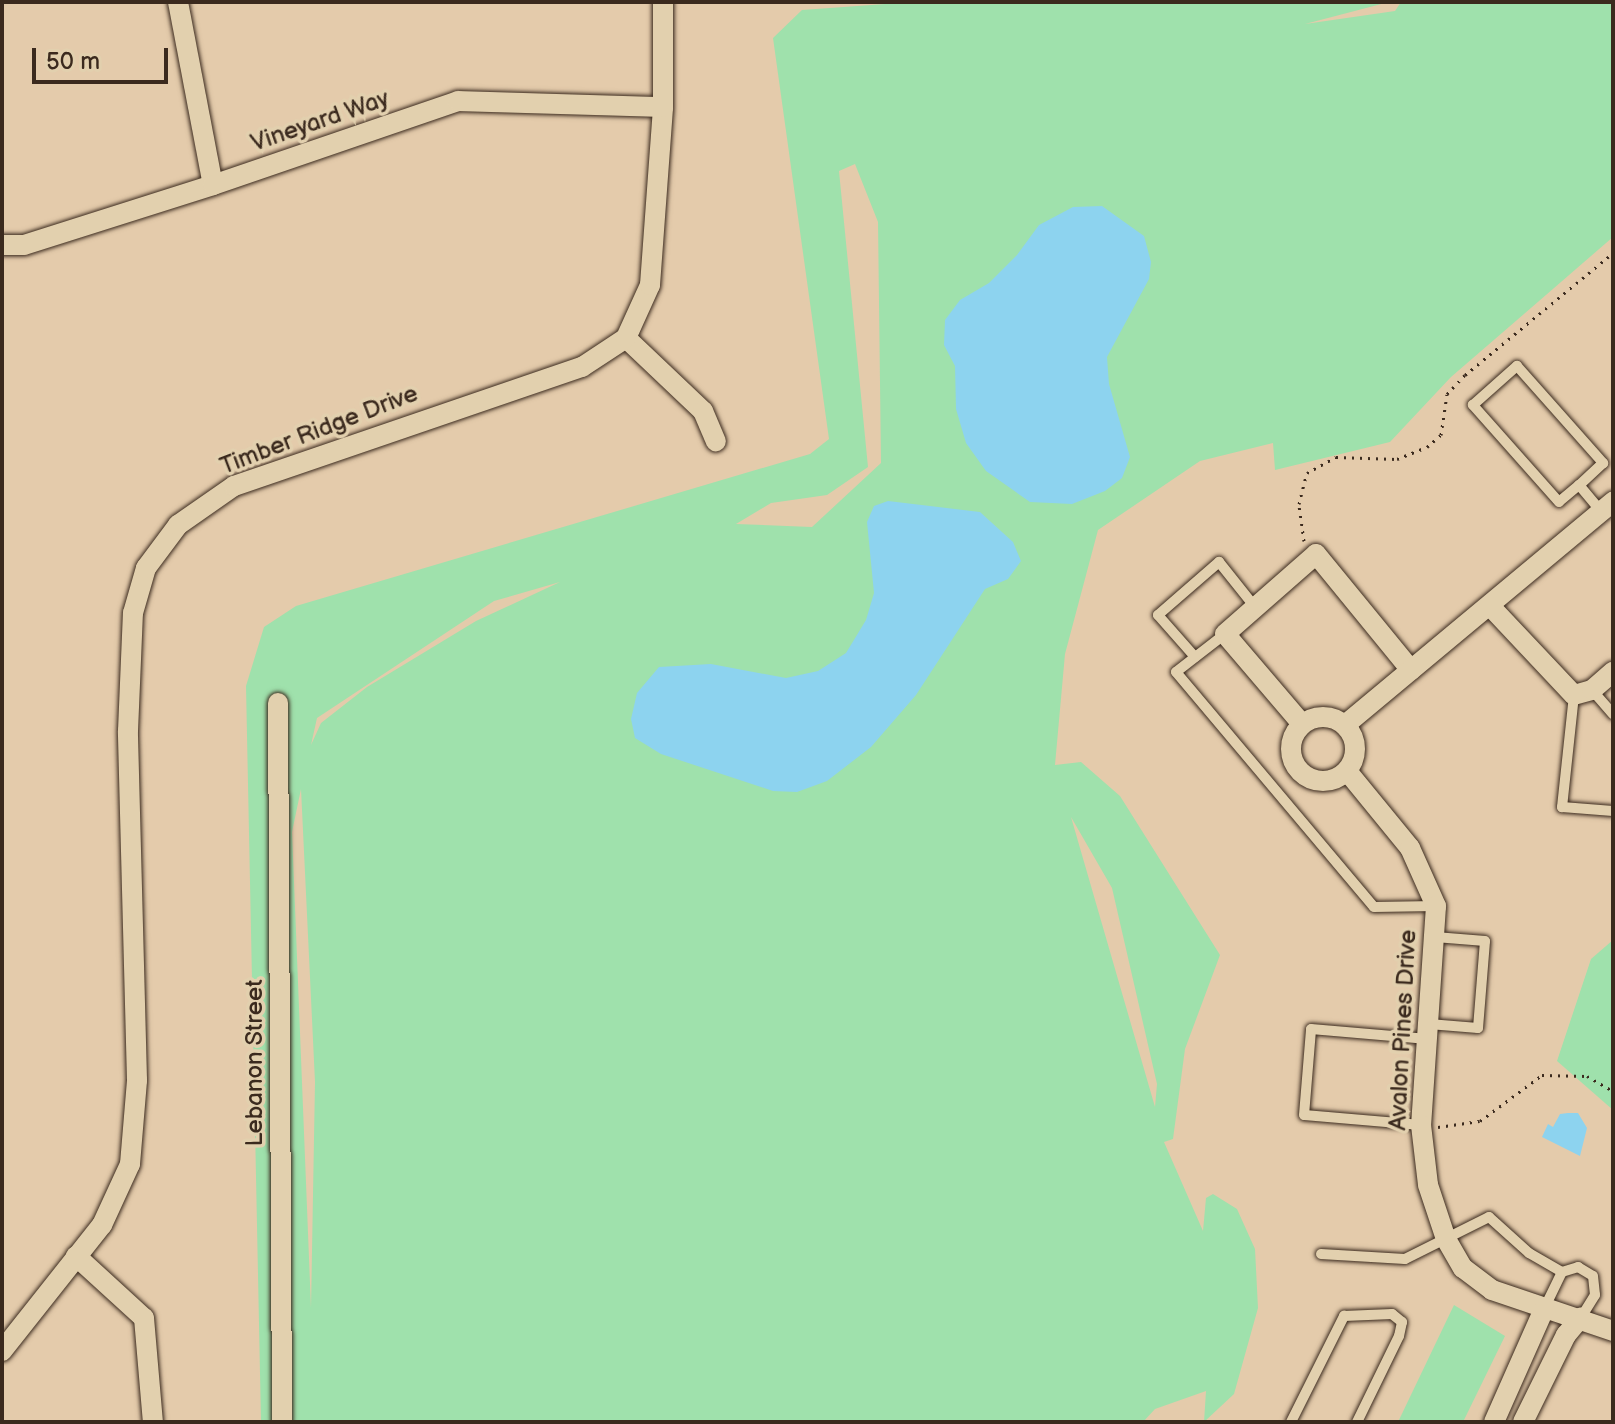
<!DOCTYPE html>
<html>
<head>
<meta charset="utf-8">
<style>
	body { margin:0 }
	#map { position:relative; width:1615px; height:1424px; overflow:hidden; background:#e4cbab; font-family:"Balsamiq Sans",sans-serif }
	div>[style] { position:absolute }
	.green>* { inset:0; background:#9fe1ac }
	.water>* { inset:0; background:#8dd3ef }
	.path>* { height:3px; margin-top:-1.5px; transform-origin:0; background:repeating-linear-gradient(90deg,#3b2a1e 0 2px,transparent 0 8px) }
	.roads { filter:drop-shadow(0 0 2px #3b2a1e) drop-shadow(0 0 2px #3b2a1e) }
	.lane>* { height:10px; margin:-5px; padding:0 5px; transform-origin:5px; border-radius:5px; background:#e2d0ae }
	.street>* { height:20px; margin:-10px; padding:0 10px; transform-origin:10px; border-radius:10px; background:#e2d0ae }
	.street>.ring { margin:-10px; padding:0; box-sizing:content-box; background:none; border:20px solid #e2d0ae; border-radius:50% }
	span { translate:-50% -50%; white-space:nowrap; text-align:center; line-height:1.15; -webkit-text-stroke:7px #e2d0ae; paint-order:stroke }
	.street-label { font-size:24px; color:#3b2a1e }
	.frame { position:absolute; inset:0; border:4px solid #3b2a1e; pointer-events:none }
	.scale { position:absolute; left:32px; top:48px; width:136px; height:36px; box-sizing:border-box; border:4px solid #3b2a1e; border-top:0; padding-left:10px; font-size:24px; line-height:28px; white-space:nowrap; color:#3b2a1e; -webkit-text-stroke:6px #e2d0ae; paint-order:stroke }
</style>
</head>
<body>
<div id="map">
	<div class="green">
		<div style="clip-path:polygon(evenodd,913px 2px,1389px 2px,1305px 24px,1395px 11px,1401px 2px,1613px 2px,1613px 237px,1451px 377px,1390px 442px,1275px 470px,1273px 443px,1200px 461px,1098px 530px,1065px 654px,1055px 765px,1081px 762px,1120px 796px,1220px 955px,1185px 1049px,1173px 1139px,1164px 1142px,1203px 1231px,1206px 1198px,1213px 1194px,1237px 1209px,1255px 1249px,1258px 1308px,1234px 1394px,1204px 1422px,1206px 1391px,1155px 1409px,1143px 1422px,261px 1422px,246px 686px,264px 627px,296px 606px,810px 454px,829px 439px,773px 38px,802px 10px,913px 2px,855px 164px,878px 222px,881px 463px,812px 527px,736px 524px,771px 503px,827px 495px,868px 467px,839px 171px,855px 164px,913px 2px,560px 582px,476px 621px,367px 687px,321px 723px,311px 745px,317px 718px,494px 601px,560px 582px,913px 2px,301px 789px,315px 1082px,311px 1308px,292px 832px,301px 789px,913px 2px,1071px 817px,1112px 888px,1157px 1084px,1155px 1107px,1071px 817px)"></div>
		<div style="clip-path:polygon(1613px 940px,1613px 1110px,1557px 1061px,1591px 959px)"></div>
		<div style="clip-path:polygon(1454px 1305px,1505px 1336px,1463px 1422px,1398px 1422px)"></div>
	</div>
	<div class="water">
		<div style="clip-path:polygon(1102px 206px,1144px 236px,1151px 262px,1149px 279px,1107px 357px,1109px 384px,1130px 457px,1122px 478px,1105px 491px,1072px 504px,1030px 502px,986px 471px,966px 443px,956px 409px,955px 366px,944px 345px,945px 320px,960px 300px,989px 283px,1017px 255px,1039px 225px,1073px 207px)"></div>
		<div style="clip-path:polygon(888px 501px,980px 512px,1013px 542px,1021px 561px,1008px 579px,985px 589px,916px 695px,871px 747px,827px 781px,797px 792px,773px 791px,661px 754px,635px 738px,631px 719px,637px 693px,659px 667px,711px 664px,786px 678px,818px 671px,846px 653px,866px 620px,874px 593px,867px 522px,874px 506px)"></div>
		<div style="clip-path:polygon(1568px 1113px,1578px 1113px,1587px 1128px,1580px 1156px,1542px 1137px,1548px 1124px,1553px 1127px,1560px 1114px)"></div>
	</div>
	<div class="path">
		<div style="left:1304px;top:541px;width:37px;rotate:-98deg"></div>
		<div style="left:1299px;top:504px;width:32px;rotate:-76deg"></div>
		<div style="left:1307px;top:473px;width:33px;rotate:-29deg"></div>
		<div style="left:1336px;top:457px;width:61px;rotate:1.9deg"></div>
		<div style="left:1397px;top:459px;width:32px;rotate:-22deg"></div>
		<div style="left:1427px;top:447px;width:18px;rotate:-41deg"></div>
		<div style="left:1441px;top:435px;width:41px;rotate:-81.7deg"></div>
		<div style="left:1447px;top:394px;width:26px;rotate:-47deg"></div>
		<div style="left:1465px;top:375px;width:192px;rotate:-39.5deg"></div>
		<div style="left:1438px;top:1127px;width:42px;rotate:-8.1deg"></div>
		<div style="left:1480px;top:1121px;width:77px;rotate:-36.6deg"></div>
		<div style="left:1542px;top:1075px;width:45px;rotate:1.3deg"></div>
		<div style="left:1587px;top:1076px;width:30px;rotate:30deg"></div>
	</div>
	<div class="roads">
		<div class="lane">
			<div style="left:1579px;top:485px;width:26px;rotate:140deg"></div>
			<div style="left:1559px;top:502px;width:130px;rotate:-131.6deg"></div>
			<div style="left:1473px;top:405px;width:59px;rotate:-41.6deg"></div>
			<div style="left:1517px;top:366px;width:130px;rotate:48.4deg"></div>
			<div style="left:1603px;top:463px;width:33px;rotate:137deg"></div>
			<div style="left:1579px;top:485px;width:35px;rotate:50deg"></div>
			<div style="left:1225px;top:634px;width:62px;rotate:142.2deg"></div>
			<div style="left:1176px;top:672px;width:307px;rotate:49.9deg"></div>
			<div style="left:1374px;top:907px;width:62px;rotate:-0.9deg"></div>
			<div style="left:1195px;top:657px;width:56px;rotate:-131.4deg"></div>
			<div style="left:1158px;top:615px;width:81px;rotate:-41deg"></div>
			<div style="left:1219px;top:562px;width:58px;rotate:51.3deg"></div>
			<div style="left:1592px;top:690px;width:32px;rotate:49deg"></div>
			<div style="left:1574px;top:695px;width:113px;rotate:96.1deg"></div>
			<div style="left:1562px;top:807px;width:51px;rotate:4.5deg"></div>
			<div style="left:1429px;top:1024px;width:49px;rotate:4.7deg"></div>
			<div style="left:1478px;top:1028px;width:87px;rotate:-85.4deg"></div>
			<div style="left:1485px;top:941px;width:50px;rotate:-175.4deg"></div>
			<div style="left:1421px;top:1125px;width:117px;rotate:-175.1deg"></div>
			<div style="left:1304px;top:1115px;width:86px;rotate:-85.3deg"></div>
			<div style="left:1311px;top:1029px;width:117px;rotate:4.9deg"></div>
			<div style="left:1321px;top:1254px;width:84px;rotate:3.4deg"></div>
			<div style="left:1405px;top:1259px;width:94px;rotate:-26.6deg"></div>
			<div style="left:1489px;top:1217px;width:54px;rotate:42deg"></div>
			<div style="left:1529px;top:1253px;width:38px;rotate:30deg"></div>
			<div style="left:1544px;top:1309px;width:41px;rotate:-64.1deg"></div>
			<div style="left:1562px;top:1272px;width:17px;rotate:-17deg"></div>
			<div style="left:1578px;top:1267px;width:17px;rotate:31deg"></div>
			<div style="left:1593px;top:1276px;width:19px;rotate:84deg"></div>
			<div style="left:1595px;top:1295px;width:26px;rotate:122deg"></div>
			<div style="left:1291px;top:1422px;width:119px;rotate:-63.4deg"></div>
			<div style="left:1344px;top:1316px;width:48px;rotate:-2.4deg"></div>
			<div style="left:1392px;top:1314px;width:13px;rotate:39deg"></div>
			<div style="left:1402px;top:1322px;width:14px;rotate:102deg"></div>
			<div style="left:1399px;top:1336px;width:96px;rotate:116deg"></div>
		</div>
		<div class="street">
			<div style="left:178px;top:2px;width:186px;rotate:79.2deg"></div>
			<div style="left:2px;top:245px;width:22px"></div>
			<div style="left:24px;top:245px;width:198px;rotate:-17.6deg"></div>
			<div style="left:213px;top:185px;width:259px;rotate:-18.9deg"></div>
			<div style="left:458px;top:101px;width:205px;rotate:1.7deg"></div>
			<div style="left:626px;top:338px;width:106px;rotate:43.5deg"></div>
			<div style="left:703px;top:411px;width:33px;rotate:67deg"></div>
			<div style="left:1490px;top:606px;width:122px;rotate:46.7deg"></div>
			<div style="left:1574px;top:695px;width:19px;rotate:-16deg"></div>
			<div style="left:1592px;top:690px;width:28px;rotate:-41deg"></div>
			<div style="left:278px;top:703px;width:719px;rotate:89.68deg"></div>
			<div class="ring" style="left:1291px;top:717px;width:44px;height:44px"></div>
			<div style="left:1302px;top:724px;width:118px;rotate:-130.5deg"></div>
			<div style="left:1225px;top:634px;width:121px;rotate:-41.3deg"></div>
			<div style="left:1316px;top:554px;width:150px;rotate:50.7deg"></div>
			<div style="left:1345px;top:725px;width:349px;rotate:-39.8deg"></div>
			<div style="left:1347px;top:771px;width:99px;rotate:50.7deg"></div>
			<div style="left:1410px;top:848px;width:64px;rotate:65.9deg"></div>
			<div style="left:1436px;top:906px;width:220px;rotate:93.9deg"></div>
			<div style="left:1421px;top:1125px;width:60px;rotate:83.3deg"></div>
			<div style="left:1428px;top:1185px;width:57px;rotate:71.6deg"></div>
			<div style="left:1446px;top:1239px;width:34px;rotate:60deg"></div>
			<div style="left:1463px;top:1268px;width:36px;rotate:37deg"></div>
			<div style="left:1492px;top:1290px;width:128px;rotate:18.7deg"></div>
			<div style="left:76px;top:1256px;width:92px;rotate:42.4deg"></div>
			<div style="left:144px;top:1318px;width:104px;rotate:85.1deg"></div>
			<div style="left:2px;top:1351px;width:161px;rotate:-51.6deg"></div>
			<div style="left:102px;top:1225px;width:67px;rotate:-65.3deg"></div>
			<div style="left:130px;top:1164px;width:84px;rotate:-85.2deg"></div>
			<div style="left:137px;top:1080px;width:349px;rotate:-91.5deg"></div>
			<div style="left:128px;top:731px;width:118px;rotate:-87.6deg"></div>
			<div style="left:133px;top:613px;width:47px;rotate:-73.9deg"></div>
			<div style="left:146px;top:568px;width:54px;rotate:-53.3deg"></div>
			<div style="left:178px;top:525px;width:68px;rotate:-34.9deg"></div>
			<div style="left:234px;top:486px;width:368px;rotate:-18.9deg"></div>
			<div style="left:582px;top:367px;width:53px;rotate:-33.4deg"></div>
			<div style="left:626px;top:338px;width:58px;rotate:-65.6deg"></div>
			<div style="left:650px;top:285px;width:178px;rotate:-85.8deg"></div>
			<div style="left:663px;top:107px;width:105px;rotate:-90deg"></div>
			<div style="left:1494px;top:1422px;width:124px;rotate:-66.1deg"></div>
			<div style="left:1523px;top:1422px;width:97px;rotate:-63.7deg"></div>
			<div style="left:1566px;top:1335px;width:23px;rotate:-50deg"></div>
		</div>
	</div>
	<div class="street-label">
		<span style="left:320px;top:121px;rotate:-19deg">Vineyard Way</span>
		<span style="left:319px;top:430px;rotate:-21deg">Timber Ridge Drive</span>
		<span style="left:1403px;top:1030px;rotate:-87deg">Avalon Pines Drive</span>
		<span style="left:255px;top:1063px;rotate:-90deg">Lebanon Street</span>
	</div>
	<div class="frame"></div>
	<div class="scale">50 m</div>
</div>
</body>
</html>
